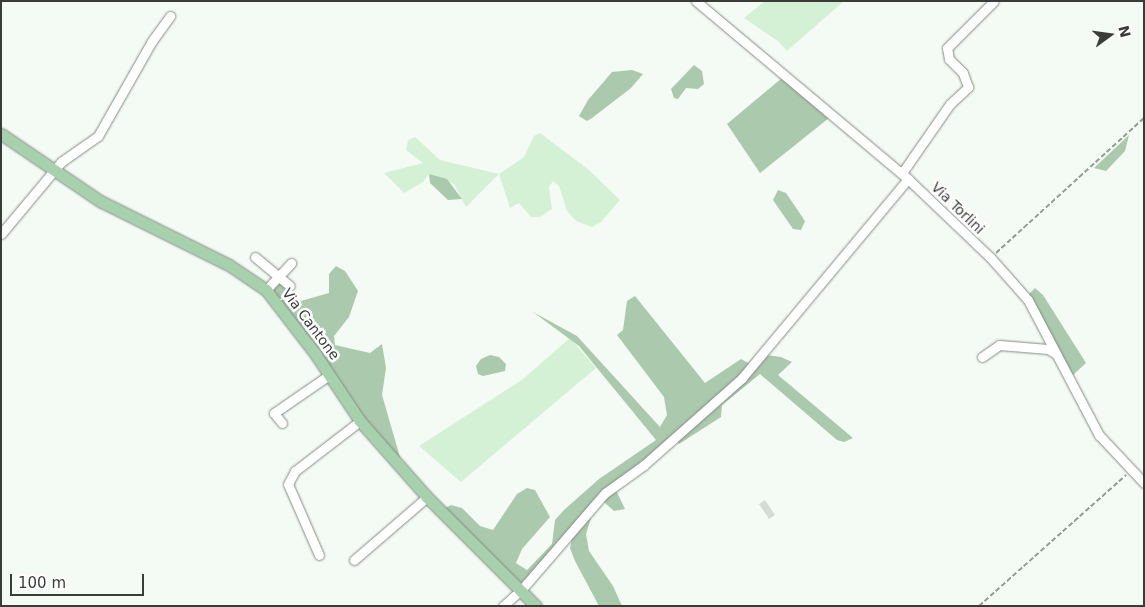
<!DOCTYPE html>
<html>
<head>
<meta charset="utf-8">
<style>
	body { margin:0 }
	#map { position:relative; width:1145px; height:607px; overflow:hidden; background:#f4faf4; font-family:"DejaVu Sans",sans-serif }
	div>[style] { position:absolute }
	.green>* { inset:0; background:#d4f1d5 }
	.forest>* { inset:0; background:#abc9ac }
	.building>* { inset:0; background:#d5dbd6 }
	.path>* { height:2px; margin-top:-1px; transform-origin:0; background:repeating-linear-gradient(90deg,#959995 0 5px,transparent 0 7.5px) }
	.roads { filter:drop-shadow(0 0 1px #858b85) drop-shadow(0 0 1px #858b85) }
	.minor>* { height:9px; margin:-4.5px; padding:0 4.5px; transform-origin:4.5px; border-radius:4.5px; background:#fff }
	.major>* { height:11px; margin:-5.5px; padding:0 5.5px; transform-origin:5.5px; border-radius:5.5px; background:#a7d1ac }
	span { translate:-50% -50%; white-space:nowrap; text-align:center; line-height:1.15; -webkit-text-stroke:5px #fff; paint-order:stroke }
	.street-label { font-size:14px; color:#3a3c3a }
	.frame { position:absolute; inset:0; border:2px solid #3a3c3a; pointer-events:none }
	.north { position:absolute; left:1085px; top:10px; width:50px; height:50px; -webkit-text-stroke:4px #fff; paint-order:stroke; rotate:76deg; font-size:14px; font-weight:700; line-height:20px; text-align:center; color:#3a3c3a }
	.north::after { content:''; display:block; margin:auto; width:18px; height:22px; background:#3a3c3a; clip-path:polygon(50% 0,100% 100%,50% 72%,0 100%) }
	.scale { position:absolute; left:10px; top:574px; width:134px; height:22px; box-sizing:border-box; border:2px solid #3a3c3a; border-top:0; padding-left:6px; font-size:15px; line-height:18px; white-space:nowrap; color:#3a3c3a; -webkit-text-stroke:4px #fff; paint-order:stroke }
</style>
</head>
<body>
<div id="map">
	<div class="green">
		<div style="clip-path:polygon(765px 1px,844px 1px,787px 51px,778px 41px,744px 18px)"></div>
		<div style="clip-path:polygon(540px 133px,589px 170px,620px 200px,601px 222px,592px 227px,576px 221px,567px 211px,559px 186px,553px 181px,549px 187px,552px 209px,540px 217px,531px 217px,519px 203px,510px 208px,499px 174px,466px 207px,454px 184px,429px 174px,423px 182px,404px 193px,384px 173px,423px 163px,406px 150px,408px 140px,415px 137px,440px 160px,499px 174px,524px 157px,534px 136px)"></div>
		<div style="clip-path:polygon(570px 338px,596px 368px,461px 482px,419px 446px,523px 379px)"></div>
	</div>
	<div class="forest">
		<div style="clip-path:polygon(694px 65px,702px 71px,704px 84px,698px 89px,686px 88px,678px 99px,674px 98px,671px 89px)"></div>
		<div style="clip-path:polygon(632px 70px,643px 74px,631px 88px,592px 118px,587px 121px,579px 116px,588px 100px,612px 72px)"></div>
		<div style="clip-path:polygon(782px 78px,829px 118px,760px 173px,727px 124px)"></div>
		<div style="clip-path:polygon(1129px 135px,1125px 151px,1106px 171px,1094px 168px)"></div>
		<div style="clip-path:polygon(429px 174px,447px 179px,462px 199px,448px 200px,430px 183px)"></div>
		<div style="clip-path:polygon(778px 190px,786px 193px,805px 221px,801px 230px,793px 229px,773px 200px)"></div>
		<div style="clip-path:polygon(336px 266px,345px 271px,358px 291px,349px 317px,334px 336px,335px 345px,370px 353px,382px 344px,386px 368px,382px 395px,402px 464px,362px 417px,270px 293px,280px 282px,301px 301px,329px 293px,329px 274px)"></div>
		<div style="clip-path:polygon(1035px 288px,1043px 295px,1086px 363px,1073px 375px,1028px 295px)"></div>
		<div style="clip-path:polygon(635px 296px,705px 383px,741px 359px,750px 364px,759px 354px,781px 357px,792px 362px,778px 375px,853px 438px,844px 442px,837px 440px,760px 374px,722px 405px,721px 417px,679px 444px,672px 436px,644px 463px,613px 484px,625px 509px,614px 511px,604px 502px,593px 512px,586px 534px,589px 551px,613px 586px,622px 606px,599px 606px,575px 561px,570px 548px,572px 538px,567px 533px,522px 584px,442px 510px,451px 505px,462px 508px,480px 526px,493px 530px,517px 494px,527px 488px,535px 490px,550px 517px,522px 549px,516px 563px,527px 570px,552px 544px,555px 520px,564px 510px,599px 479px,656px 440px,579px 346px,533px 312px,577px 336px,660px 427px,667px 415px,664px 397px,617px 335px,623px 330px,627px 301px)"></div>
		<div style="clip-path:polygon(490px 355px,499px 357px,506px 364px,505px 371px,483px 376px,478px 374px,476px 366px,481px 359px)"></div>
	</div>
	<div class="building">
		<div style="clip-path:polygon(765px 500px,775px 515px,769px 519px,759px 504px)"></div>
	</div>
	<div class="path">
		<div style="left:996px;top:253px;width:200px;rotate:-42.4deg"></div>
		<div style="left:979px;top:606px;width:197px;rotate:-41.7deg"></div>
	</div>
	<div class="roads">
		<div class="minor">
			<div style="left:696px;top:1px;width:277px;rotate:40deg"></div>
			<div style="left:908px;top:179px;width:113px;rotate:43.6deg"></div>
			<div style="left:990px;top:257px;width:57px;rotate:48.5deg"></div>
			<div style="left:1028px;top:300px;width:153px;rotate:62.3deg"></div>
			<div style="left:1099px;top:435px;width:66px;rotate:46.8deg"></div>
			<div style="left:902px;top:173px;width:84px;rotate:-55.2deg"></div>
			<div style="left:950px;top:104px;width:25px;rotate:-43deg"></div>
			<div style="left:968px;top:87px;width:15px;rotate:-110deg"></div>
			<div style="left:963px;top:73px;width:20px;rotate:-135deg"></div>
			<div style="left:949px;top:59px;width:11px;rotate:-100deg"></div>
			<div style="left:947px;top:48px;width:66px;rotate:-45deg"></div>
			<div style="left:1px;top:234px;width:94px;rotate:-50.2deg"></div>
			<div style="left:61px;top:162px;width:45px;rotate:-35.1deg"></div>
			<div style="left:98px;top:136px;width:109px;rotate:-60.4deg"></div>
			<div style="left:152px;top:41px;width:31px;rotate:-54deg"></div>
			<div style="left:255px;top:257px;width:45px;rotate:39.6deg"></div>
			<div style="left:266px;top:290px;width:37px;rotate:-47deg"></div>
			<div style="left:982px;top:357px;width:21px;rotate:-35deg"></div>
			<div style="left:999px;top:345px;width:49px;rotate:4.7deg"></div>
			<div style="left:1048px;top:349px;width:9px;rotate:32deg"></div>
			<div style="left:282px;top:423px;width:13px;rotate:-129deg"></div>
			<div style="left:274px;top:413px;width:67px;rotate:-34.6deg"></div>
			<div style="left:319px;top:555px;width:77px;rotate:-113.6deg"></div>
			<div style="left:288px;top:484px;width:15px;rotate:-62deg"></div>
			<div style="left:295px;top:471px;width:82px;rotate:-37.6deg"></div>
			<div style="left:354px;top:560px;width:96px;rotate:-40.8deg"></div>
			<div style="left:503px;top:606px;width:25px;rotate:-42deg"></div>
			<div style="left:522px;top:589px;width:127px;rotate:-49.2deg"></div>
			<div style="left:605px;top:493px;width:48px;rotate:-35.7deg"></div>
			<div style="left:644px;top:465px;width:131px;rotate:-41.6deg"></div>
			<div style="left:742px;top:378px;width:259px;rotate:-50.2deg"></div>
		</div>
		<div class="major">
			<div style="left:1px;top:134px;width:120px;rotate:34.1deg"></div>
			<div style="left:100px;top:201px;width:144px;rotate:26.4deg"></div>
			<div style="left:229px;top:265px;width:45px;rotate:34deg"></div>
			<div style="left:266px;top:290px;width:82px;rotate:52.4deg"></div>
			<div style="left:316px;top:355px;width:79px;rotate:56.3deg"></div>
			<div style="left:360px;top:421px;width:101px;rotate:48.6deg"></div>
			<div style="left:427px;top:497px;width:154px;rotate:45deg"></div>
		</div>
	</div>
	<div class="street-label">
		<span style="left:958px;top:208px;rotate:44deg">Via Torlini</span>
		<span style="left:311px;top:324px;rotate:53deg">Via Cantone</span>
	</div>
	<div class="frame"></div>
	<div class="north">N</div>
	<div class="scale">100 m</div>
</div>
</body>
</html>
